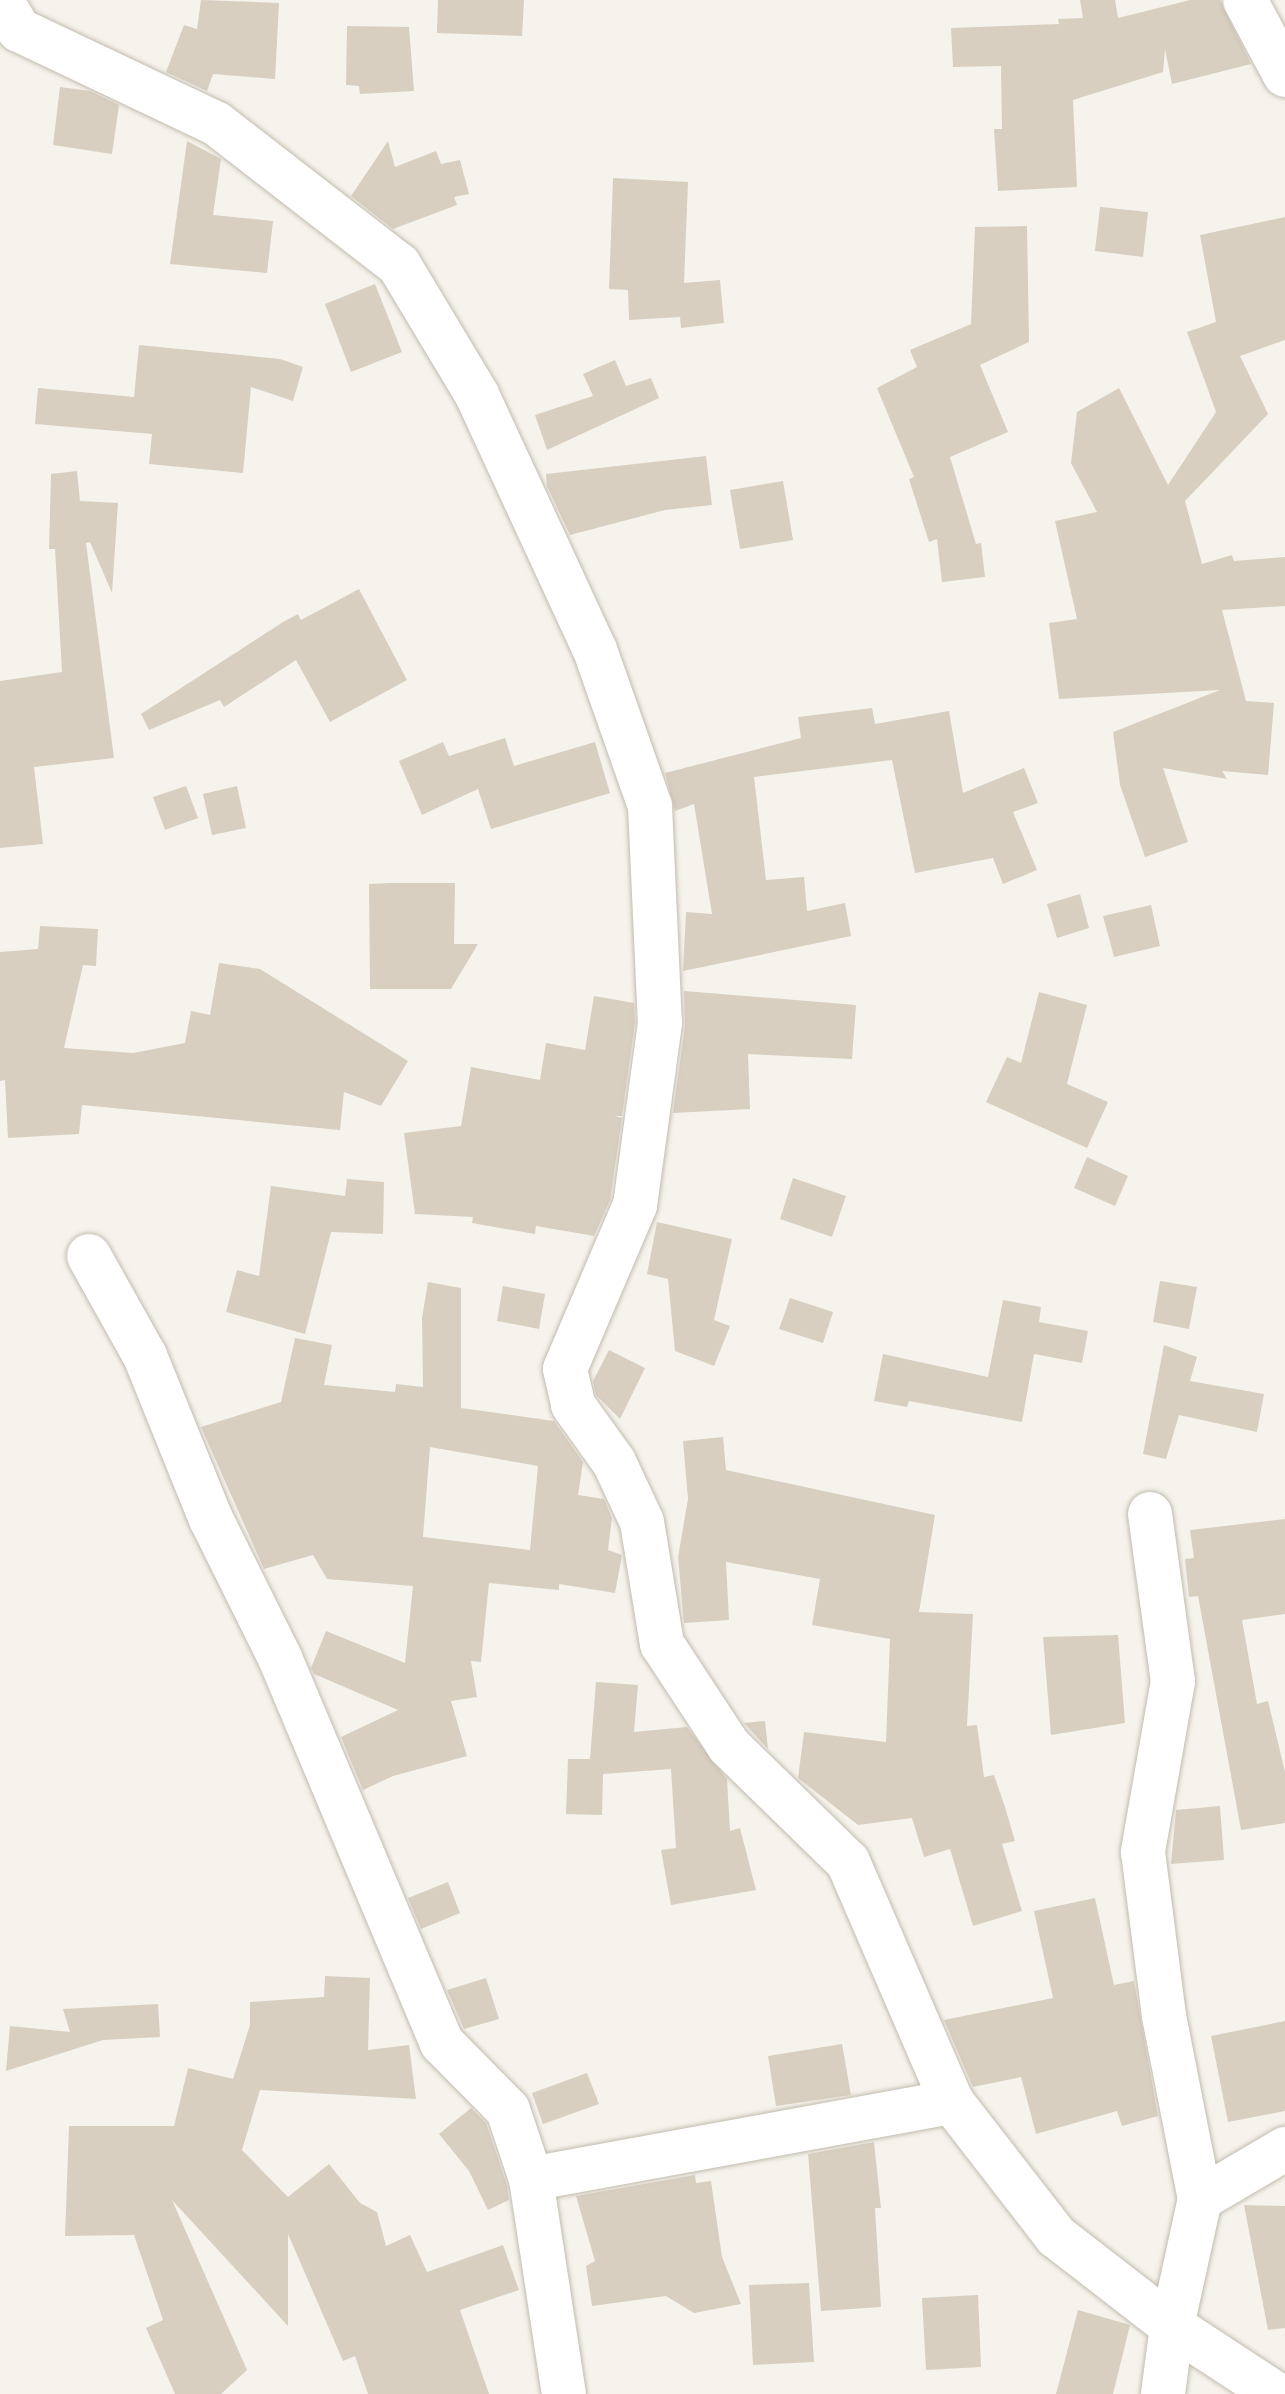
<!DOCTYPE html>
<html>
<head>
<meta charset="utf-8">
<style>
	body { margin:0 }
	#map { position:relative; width:1285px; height:2394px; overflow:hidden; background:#f6f3ec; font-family:"PT Sans",sans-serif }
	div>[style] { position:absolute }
	.building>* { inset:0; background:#d8cfc1 }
	.roads { filter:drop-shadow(0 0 2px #c2bbae) drop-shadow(0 0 2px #c2bbae) }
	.street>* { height:44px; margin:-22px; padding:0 22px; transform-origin:22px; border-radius:22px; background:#fff }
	span { translate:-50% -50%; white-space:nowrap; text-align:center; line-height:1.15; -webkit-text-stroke:7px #fff; paint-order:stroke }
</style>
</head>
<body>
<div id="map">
	<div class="building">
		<div style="clip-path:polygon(201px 0,279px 3px,275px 79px,213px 74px,207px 91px,166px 72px,184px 25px,197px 29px)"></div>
		<div style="clip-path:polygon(438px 0,524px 0,522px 36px,437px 33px)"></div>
		<div style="clip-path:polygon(1080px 0,1115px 0,1118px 18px,1190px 0,1220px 0,1251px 64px,1172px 84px,1165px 49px,1163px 72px,1073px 100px,1077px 187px,998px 191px,994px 129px,1002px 129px,1001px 66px,953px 67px,951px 28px,1059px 24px,1058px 19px,1083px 18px)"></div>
		<div style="clip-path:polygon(347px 26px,409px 27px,414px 91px,360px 94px,359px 86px,346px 85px)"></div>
		<div style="clip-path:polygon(60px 87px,90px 91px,119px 105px,112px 154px,53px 145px)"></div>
		<div style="clip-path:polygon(187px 141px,221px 159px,213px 215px,273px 221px,267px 273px,170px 264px)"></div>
		<div style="clip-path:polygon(388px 141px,395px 167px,436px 151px,441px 164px,460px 160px,469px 194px,454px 197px,457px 205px,393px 229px,351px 196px)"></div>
		<div style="clip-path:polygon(613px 178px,688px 182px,684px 283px,720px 280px,724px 323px,681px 328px,680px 317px,629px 320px,628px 290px,609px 289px)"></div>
		<div style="clip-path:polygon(1100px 207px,1148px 212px,1143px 257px,1095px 251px)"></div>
		<div style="clip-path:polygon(1285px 217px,1285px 340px,1240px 356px,1268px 414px,1185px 501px,1202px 564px,1232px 555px,1234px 561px,1285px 557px,1285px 606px,1222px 610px,1246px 701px,1274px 703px,1268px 775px,1222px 771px,1227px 779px,1163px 768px,1188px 842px,1145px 857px,1120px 785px,1113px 732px,1220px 690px,1059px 699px,1049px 623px,1077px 619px,1055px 521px,1097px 512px,1071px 463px,1077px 412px,1119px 388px,1168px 485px,1216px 412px,1187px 332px,1216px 322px,1200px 235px)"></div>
		<div style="clip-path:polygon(1027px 226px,1029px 342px,980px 365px,1008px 432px,950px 457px,976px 544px,981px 543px,985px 577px,942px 582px,937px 539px,929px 542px,909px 479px,914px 477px,877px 388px,917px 367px,910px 350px,971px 324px,975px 227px)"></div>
		<div style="clip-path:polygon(375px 284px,402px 352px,351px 372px,325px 304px)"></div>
		<div style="clip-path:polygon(139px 345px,280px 359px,303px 367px,293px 401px,251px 387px,243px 473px,149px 464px,152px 434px,35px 424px,38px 388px,134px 397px)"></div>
		<div style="clip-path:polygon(615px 360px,626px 386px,651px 378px,659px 398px,547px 450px,535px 415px,593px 396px,583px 374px)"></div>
		<div style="clip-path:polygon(706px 456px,712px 505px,665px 510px,570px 535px,547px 486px,546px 474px)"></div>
		<div style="clip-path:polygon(77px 471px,80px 501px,118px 503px,112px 593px,90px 542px,86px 543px,114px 758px,34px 767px,43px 844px,0 848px,0 681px,62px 672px,55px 549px,49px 549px,51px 474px)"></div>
		<div style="clip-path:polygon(783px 481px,793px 540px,740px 549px,730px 490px)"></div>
		<div style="clip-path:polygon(359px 589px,407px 680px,330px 722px,296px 660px,224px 707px,220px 700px,149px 730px,141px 714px,283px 622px,298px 614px,301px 620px)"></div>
		<div style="clip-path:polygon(872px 708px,875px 724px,949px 711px,963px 793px,1024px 768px,1038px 803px,1013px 812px,1037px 870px,1003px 884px,993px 858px,915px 873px,892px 760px,754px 777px,766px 880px,804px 877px,807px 911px,845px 903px,851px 936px,683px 971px,686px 912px,712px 914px,694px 804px,675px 811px,665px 773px,801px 738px,798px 717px)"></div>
		<div style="clip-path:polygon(505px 738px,514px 766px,595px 742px,610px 793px,491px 829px,478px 789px,422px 815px,399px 761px,443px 742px,449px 756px)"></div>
		<div style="clip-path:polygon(186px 786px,198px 818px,165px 830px,153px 797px)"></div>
		<div style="clip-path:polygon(237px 786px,246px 828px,212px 835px,203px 794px)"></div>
		<div style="clip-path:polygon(390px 883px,455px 883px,454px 944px,478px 944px,451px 989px,370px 989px,369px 884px)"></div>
		<div style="clip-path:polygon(1080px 894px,1089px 928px,1057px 938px,1047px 904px)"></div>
		<div style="clip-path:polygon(1151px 905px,1160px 946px,1114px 957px,1103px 916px)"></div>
		<div style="clip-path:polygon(40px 926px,98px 929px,96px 966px,83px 965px,64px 1048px,133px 1053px,185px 1043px,191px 1011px,210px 1015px,219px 963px,260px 969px,408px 1061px,381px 1106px,344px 1092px,340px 1130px,82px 1105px,79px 1134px,8px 1138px,5px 1080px,0 1081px,0 952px,38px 949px)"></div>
		<div style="clip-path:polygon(684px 991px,856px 1005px,852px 1059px,748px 1054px,750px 1109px,673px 1113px,685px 1026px)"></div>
		<div style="clip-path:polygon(1039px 992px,1087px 1005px,1067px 1084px,1108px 1102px,1087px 1148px,986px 1102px,1007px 1057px,1021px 1063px)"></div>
		<div style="clip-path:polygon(594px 996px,634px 1003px,635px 1022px,622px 1116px,615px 1116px,622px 1118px,610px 1200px,594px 1236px,536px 1226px,535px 1234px,472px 1223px,473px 1217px,415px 1214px,404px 1133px,461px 1126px,471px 1067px,540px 1080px,546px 1043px,585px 1050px)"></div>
		<div style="clip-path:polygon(1087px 1157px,1128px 1176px,1115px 1206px,1074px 1188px)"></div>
		<div style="clip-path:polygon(793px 1178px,846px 1196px,832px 1237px,780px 1219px)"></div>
		<div style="clip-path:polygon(347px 1179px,384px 1182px,383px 1234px,331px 1232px,305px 1334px,226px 1312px,237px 1270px,259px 1276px,271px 1186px,345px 1196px)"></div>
		<div style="clip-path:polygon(657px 1222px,732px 1239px,714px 1320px,730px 1326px,714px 1366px,675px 1351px,668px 1279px,647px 1274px)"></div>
		<div style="clip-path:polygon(1160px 1281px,1197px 1287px,1189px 1329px,1153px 1322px)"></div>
		<div style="clip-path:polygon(evenodd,428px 1282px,461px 1288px,461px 1408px,554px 1421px,583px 1462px,578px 1495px,604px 1499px,612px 1518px,608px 1550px,622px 1555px,615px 1593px,559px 1584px,559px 1590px,489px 1583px,481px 1662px,471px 1661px,477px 1697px,451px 1701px,467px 1756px,393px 1776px,363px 1790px,341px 1737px,398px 1710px,314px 1674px,311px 1668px,326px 1631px,405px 1663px,413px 1586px,327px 1579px,313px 1555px,264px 1569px,201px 1427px,281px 1402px,295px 1338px,332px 1345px,324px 1385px,395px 1392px,396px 1384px,423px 1387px,422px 1318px,428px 1282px,430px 1447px,538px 1466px,530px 1550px,423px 1537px,430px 1447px)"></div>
		<div style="clip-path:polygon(503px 1286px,545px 1294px,539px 1329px,497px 1321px)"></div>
		<div style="clip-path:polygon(790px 1298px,833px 1312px,823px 1343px,779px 1329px)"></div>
		<div style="clip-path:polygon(1003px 1300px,1041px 1307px,1039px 1322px,1088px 1331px,1082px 1363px,1034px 1354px,1022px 1422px,909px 1401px,907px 1407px,874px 1401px,883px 1354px,988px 1377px)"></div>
		<div style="clip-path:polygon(1164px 1345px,1197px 1357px,1190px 1381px,1264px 1394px,1257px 1432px,1179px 1415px,1166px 1459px,1143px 1454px)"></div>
		<div style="clip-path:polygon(609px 1350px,645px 1368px,620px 1419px,596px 1395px,593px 1381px)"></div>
		<div style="clip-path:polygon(723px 1437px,726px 1470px,935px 1515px,919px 1612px,973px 1614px,967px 1726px,977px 1725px,984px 1777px,994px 1775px,1005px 1807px,1015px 1841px,1002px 1844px,1022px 1911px,973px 1926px,950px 1849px,924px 1857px,912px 1818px,858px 1825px,798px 1778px,804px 1732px,886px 1742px,890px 1639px,812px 1625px,820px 1579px,726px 1562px,729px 1620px,684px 1623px,678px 1557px,688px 1499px,683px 1441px)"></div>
		<div style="clip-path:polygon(1285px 1519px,1285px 1614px,1242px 1620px,1257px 1704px,1268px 1701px,1285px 1772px,1285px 1823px,1241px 1830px,1198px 1596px,1189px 1597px,1185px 1559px,1194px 1558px,1190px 1530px)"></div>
		<div style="clip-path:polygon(1118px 1635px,1125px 1723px,1051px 1735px,1043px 1637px)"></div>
		<div style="clip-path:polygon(596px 1682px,638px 1685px,634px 1732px,687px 1727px,727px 1779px,730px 1831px,740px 1828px,756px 1890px,671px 1905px,661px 1850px,676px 1848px,671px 1769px,603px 1774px,602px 1815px,566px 1814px,568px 1759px,590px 1759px)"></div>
		<div style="clip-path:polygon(765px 1721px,768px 1749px,744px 1723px)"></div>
		<div style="clip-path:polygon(1220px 1806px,1224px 1860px,1171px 1864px,1176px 1810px)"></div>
		<div style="clip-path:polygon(448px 1882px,460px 1913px,421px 1929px,408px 1898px)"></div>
		<div style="clip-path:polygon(1095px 1898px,1114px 1985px,1134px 1981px,1158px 2116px,1122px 2126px,1117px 2111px,1036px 2134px,1021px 2077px,973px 2087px,944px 2020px,1053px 1998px,1034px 1911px)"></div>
		<div style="clip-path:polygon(325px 1976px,370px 1978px,368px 2050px,409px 2045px,416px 2099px,260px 2090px,242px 2150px,288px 2197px,329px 2164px,360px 2203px,377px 2212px,386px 2246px,410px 2235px,427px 2272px,503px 2245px,519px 2290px,460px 2310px,489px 2394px,368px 2394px,355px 2356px,343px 2361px,288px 2234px,288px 2326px,172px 2200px,247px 2370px,221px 2394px,175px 2394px,146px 2328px,163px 2320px,134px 2235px,65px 2236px,69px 2126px,174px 2126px,188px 2068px,233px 2079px,250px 2025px,250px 2002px,324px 1997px)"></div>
		<div style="clip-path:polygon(486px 1978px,499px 2019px,464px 2029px,447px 1990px)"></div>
		<div style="clip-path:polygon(158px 2004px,160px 2037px,103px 2040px,6px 2071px,10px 2026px,70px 2032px,63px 2009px)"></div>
		<div style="clip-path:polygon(1285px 2021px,1285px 2111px,1228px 2122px,1211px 2036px)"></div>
		<div style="clip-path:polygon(842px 2044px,851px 2095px,776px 2106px,768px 2056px)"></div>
		<div style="clip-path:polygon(587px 2073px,599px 2104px,543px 2124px,532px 2093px)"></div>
		<div style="clip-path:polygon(471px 2108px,486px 2123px,507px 2185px,509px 2200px,488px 2210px,469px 2171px,439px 2134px)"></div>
		<div style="clip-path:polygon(874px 2142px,881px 2208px,875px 2208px,881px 2307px,821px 2311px,808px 2154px)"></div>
		<div style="clip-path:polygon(695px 2175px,696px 2183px,711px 2181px,722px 2257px,741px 2304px,694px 2313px,666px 2296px,592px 2306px,586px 2266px,595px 2261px,576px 2196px)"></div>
		<div style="clip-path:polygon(1244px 2205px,1285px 2206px,1285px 2328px,1268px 2330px)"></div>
		<div style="clip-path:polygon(809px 2283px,814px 2362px,753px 2365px,749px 2285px)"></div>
		<div style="clip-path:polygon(978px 2295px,981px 2367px,926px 2370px,922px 2298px)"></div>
		<div style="clip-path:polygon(1078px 2310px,1130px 2325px,1113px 2394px,1056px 2394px)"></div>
	</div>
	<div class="roads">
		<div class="street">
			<div style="left:1px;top:0;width:35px;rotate:59deg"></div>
			<div style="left:19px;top:30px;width:219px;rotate:25.4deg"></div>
			<div style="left:217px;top:124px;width:230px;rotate:37.8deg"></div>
			<div style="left:399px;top:265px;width:152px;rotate:59deg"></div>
			<div style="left:477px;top:395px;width:281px;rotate:65.2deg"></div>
			<div style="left:595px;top:650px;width:165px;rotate:70.6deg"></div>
			<div style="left:650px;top:806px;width:217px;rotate:87.4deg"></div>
			<div style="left:660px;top:1023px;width:184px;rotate:97.8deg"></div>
			<div style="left:635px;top:1205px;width:178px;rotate:113.1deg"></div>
			<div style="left:565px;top:1369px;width:37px;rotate:77deg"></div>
			<div style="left:573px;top:1405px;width:70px;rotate:54.3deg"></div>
			<div style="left:614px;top:1462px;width:66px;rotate:65deg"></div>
			<div style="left:642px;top:1522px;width:124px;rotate:80.7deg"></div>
			<div style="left:662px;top:1644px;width:122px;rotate:56.7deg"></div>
			<div style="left:729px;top:1746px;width:166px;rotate:44.3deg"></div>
			<div style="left:848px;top:1862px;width:262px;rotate:66.6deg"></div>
			<div style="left:952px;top:2102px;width:170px;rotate:52.2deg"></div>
			<div style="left:1056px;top:2236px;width:147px;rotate:37.8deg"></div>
			<div style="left:1172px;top:2326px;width:124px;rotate:33.2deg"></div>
			<div style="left:1245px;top:0;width:85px;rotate:61.9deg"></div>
			<div style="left:89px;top:1256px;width:115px;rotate:60.8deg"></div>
			<div style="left:145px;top:1356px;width:176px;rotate:68deg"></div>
			<div style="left:211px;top:1519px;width:155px;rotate:63.6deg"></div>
			<div style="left:280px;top:1658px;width:418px;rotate:67.2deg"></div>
			<div style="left:442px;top:2043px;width:94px;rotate:45.4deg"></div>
			<div style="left:508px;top:2110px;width:73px;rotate:71.6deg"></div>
			<div style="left:531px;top:2179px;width:218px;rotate:81.3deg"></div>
			<div style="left:1150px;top:1514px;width:169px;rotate:82.2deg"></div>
			<div style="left:1173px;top:1681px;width:174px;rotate:100deg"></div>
			<div style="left:1143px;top:1852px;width:165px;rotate:82.7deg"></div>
			<div style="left:1164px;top:2016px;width:187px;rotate:78.9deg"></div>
			<div style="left:531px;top:2179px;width:428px;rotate:-10.4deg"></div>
			<div style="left:1163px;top:2394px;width:69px;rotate:-82.5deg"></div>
			<div style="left:1172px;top:2326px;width:130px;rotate:-77.6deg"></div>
			<div style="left:1200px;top:2199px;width:99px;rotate:-30.5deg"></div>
		</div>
	</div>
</div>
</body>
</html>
